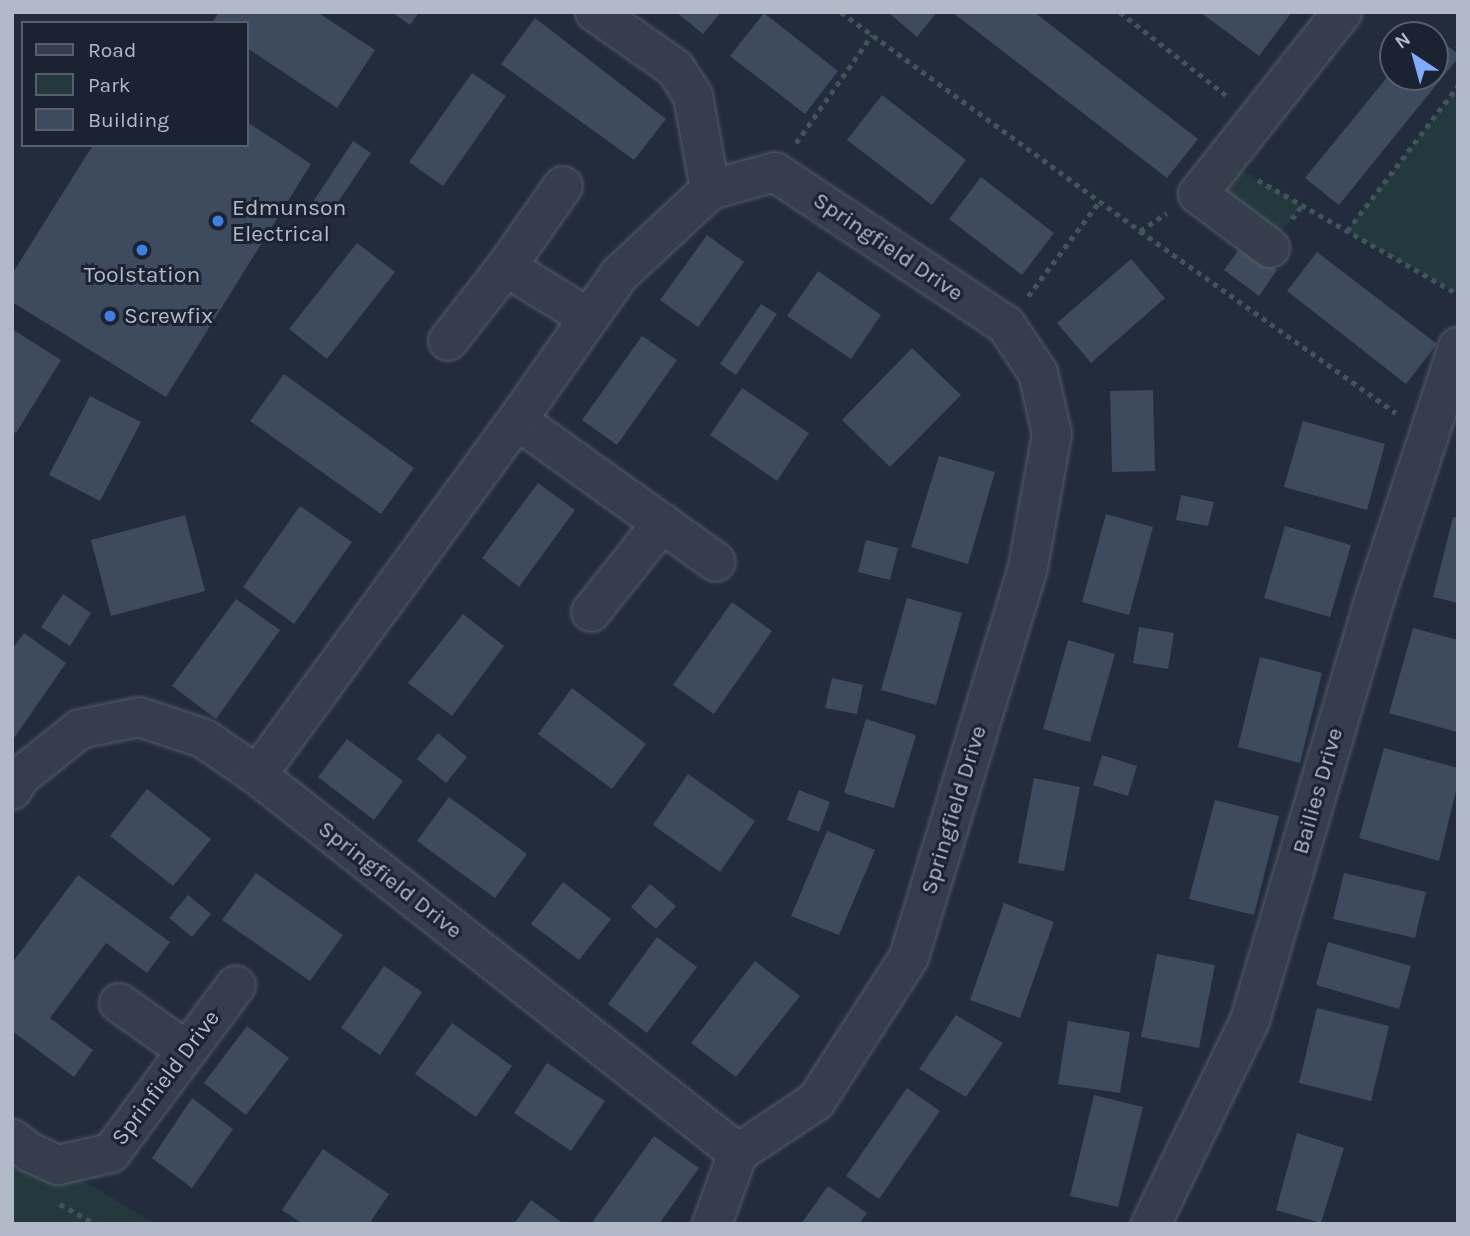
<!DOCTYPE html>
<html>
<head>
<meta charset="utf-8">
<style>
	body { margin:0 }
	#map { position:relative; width:1470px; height:1236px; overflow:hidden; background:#222c3d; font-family:Karla,sans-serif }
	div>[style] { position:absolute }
	.green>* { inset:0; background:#24393e }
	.building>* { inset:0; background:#3e4a5d }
	.path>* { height:4.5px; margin-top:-2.25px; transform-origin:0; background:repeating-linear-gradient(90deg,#3f5558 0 5px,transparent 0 10px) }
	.roads { filter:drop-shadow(0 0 2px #545c6b) drop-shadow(0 0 2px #545c6b) }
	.minor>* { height:38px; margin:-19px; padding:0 19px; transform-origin:19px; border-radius:19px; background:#363e4d }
	.dots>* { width:19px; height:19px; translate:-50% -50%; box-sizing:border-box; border:4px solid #1b2332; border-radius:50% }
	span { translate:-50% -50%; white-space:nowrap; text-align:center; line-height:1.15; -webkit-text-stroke:6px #1b2332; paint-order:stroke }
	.poi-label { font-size:23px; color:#b2b9c9 }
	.left { translate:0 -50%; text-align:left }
	.street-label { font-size:23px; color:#b2b9c9 }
	.frame { position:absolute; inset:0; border:14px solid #b2b9c9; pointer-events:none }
	.legend { position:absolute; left:21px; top:21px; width:228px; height:126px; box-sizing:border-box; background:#1b2332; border:2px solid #575f6e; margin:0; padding:9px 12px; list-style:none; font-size:21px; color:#b2b9c9 }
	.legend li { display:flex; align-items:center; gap:14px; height:35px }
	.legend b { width:35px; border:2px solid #575f6e }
	.north { position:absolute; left:1379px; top:21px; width:70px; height:70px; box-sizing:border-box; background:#1b2332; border:2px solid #575f6e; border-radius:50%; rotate:324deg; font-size:19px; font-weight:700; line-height:28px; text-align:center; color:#b2b9c9 }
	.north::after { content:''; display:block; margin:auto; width:24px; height:32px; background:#84abfb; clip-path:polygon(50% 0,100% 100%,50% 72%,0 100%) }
</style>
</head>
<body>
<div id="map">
	<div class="green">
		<div style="clip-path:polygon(1458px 86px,1458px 294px,1347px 231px)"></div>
		<div style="clip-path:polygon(1225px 160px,1302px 205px,1270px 248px,1198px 194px)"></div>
		<div style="clip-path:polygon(12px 1139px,58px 1165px,155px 1224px,12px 1224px)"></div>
	</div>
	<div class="building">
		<div style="clip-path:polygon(219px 12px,317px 12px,375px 50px,337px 108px,247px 48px,247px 23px,212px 23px)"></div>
		<div style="clip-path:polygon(392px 12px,419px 12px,410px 25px)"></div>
		<div style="clip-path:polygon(676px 12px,721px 12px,703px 34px)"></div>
		<div style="clip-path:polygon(888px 12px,937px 12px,917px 37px)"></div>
		<div style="clip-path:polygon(952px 12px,1034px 12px,1198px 139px,1167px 178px)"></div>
		<div style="clip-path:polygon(1200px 12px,1292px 12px,1259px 56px)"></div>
		<div style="clip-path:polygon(764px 13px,838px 71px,805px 114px,730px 56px)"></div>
		<div style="clip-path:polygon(535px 18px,666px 119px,634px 160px,501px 64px)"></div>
		<div style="clip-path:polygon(1435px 36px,1458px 54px,1458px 58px,1339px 205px,1305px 178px,1393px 70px,1393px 77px,1435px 77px)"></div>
		<div style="clip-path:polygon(472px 73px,506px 96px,443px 186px,409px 162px)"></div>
		<div style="clip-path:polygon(882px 95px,966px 160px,932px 205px,847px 140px)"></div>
		<div style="clip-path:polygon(247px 122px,311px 164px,166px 397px,12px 302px,12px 274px,93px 145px,247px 145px)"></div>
		<div style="clip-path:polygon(353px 141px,371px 153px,328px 217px,311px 205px)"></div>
		<div style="clip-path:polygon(981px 177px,1054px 233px,1022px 275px,949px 219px)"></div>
		<div style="clip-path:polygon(707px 235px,744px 262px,698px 327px,660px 300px)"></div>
		<div style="clip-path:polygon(357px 243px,395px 272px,327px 359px,289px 329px)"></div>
		<div style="clip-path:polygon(1242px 245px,1277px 270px,1259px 296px,1224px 270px)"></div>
		<div style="clip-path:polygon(1317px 252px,1437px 344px,1406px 384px,1287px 291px)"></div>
		<div style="clip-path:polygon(1131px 259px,1165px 298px,1091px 363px,1057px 323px)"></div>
		<div style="clip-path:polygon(818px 271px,881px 315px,851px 359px,787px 316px)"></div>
		<div style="clip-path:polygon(761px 304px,777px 314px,736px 375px,720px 364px)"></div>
		<div style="clip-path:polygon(12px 329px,61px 360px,16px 433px,12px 431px)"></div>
		<div style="clip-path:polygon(642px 336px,677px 360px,617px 445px,582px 420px)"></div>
		<div style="clip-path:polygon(912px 348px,961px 395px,890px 467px,842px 420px)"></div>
		<div style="clip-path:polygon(284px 374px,414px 468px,381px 514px,250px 421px)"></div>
		<div style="clip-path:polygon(742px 388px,809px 433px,777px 481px,710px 435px)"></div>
		<div style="clip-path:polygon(1153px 390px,1155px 471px,1112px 472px,1110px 391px)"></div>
		<div style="clip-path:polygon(90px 396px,141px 422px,100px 501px,49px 475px)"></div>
		<div style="clip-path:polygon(1303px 421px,1385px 444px,1367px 510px,1284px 487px)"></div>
		<div style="clip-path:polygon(939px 456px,995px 472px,968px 564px,911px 547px)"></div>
		<div style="clip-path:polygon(538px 483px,575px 510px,519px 587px,482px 558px)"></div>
		<div style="clip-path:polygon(1181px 495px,1214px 502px,1208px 526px,1176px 520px)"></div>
		<div style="clip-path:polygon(300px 506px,352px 542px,294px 624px,243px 587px)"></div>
		<div style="clip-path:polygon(1106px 514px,1153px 527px,1129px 615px,1082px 602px)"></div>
		<div style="clip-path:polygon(185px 515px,205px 591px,111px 616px,91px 540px)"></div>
		<div style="clip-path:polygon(1453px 517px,1458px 518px,1458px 603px,1433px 597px)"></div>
		<div style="clip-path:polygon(1285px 526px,1351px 545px,1330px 617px,1264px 598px)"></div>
		<div style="clip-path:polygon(866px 540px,898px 548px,890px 580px,858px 572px)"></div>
		<div style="clip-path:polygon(63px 594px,91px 613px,70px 646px,41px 627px)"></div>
		<div style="clip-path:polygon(907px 598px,962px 613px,936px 705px,881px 690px)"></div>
		<div style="clip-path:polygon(236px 599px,280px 630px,216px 719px,172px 686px)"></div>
		<div style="clip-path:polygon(732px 602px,772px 631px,714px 714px,673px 685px)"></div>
		<div style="clip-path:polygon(463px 614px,504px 646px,452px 716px,408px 683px)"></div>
		<div style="clip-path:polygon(1139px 627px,1174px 633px,1168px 669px,1133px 663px)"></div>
		<div style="clip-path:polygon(1413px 628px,1458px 640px,1457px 732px,1389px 713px)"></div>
		<div style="clip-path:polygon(24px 633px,66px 663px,12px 741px,12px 649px)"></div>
		<div style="clip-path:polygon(1068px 640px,1115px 654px,1090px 742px,1043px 729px)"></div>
		<div style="clip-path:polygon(1260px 657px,1322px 673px,1300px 763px,1238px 747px)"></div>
		<div style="clip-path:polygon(832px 678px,863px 685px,857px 714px,825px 708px)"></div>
		<div style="clip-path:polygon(572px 688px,646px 744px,612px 789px,538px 734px)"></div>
		<div style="clip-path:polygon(866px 719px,916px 735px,894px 808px,844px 793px)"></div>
		<div style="clip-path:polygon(438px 733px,467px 757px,446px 783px,417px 759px)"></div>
		<div style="clip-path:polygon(347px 739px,403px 781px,374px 820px,318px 777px)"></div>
		<div style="clip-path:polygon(1384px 748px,1458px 768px,1458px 782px,1439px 861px,1359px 838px)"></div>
		<div style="clip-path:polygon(1102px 755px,1137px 766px,1128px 796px,1093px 785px)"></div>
		<div style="clip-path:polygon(688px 774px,755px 821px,720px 872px,653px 825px)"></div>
		<div style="clip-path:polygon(1034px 778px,1080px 787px,1064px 871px,1018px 863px)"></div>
		<div style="clip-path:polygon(147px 789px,211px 839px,173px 886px,110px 836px)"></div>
		<div style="clip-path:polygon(799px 790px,830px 802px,819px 832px,787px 820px)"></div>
		<div style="clip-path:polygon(449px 797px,527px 854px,495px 898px,417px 841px)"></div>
		<div style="clip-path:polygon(1215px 800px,1279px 816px,1254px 915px,1189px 899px)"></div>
		<div style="clip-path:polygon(827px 831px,875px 850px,839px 935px,791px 916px)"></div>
		<div style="clip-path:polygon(256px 873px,343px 935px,310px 981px,222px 920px)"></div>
		<div style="clip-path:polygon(1344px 873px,1426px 892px,1415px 938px,1333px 919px)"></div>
		<div style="clip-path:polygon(78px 875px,170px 942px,147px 973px,106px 943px,50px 1018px,93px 1050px,74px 1077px,12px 1031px,12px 963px)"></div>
		<div style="clip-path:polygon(563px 882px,611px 919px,579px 960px,531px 924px)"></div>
		<div style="clip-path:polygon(650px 884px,676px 906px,656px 929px,631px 907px)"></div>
		<div style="clip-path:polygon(188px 895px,211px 914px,192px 937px,169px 918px)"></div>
		<div style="clip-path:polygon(1004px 903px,1054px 922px,1020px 1018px,970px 1000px)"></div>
		<div style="clip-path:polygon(657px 937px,697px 967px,647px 1033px,608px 1004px)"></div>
		<div style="clip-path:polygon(1328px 942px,1411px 966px,1399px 1009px,1316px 985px)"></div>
		<div style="clip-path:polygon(1157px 954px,1215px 965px,1199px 1048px,1141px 1037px)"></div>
		<div style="clip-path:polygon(755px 961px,800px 996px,736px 1077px,691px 1043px)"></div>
		<div style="clip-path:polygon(384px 966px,422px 992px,380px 1055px,341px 1028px)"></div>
		<div style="clip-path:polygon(1317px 1008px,1389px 1026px,1371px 1101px,1299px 1083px)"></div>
		<div style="clip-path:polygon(956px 1015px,1003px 1043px,966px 1097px,919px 1069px)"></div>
		<div style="clip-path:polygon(1068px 1021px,1130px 1032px,1120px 1093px,1058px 1084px)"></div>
		<div style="clip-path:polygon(452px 1023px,512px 1066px,476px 1117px,415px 1074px)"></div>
		<div style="clip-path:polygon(247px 1026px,289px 1058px,246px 1115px,204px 1083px)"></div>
		<div style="clip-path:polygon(547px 1063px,605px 1101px,571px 1151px,514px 1113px)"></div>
		<div style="clip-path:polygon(907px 1088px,940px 1111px,879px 1199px,846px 1176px)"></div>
		<div style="clip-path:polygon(1094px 1095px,1143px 1107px,1118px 1207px,1070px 1196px)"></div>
		<div style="clip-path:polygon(192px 1098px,233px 1129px,192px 1188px,152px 1158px)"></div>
		<div style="clip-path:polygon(1297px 1133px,1344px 1148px,1321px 1223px,1276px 1210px)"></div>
		<div style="clip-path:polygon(654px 1136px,699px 1168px,659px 1224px,596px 1224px,593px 1221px)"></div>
		<div style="clip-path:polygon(323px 1149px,389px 1194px,369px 1224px,303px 1224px,282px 1210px)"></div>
		<div style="clip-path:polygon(828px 1186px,867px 1213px,859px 1224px,801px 1224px)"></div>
		<div style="clip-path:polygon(531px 1200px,564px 1224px,514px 1224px)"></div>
	</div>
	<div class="path">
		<div style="left:841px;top:12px;width:371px;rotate:36.2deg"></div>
		<div style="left:1140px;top:231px;width:32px;rotate:-34deg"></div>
		<div style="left:1120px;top:12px;width:136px;rotate:38.1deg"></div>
		<div style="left:796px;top:143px;width:132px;rotate:-54.9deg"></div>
		<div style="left:1258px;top:180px;width:230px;rotate:29.7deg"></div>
		<div style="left:1292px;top:219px;width:17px;rotate:-54deg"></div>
		<div style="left:1140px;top:231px;width:314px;rotate:35.4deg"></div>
		<div style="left:1347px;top:231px;width:183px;rotate:-52.6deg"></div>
		<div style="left:1028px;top:296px;width:118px;rotate:-52.9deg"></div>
		<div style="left:60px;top:1204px;width:41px;rotate:29.1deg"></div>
	</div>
	<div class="roads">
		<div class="minor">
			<div style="left:595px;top:12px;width:98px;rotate:35deg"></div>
			<div style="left:675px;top:68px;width:33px;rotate:57deg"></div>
			<div style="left:693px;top:96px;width:96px;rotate:79.7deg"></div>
			<div style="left:1270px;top:248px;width:90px;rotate:-143.1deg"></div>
			<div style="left:1198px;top:194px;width:232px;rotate:-51.6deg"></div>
			<div style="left:506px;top:267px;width:99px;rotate:-54.9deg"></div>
			<div style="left:448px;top:341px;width:94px;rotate:-51.9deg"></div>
			<div style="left:506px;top:267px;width:97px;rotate:31.6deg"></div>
			<div style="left:517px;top:420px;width:244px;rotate:35.5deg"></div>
			<div style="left:591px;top:612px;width:114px;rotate:-51.4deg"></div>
			<div style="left:12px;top:790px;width:17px;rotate:-57deg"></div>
			<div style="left:21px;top:776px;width:75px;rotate:-38.5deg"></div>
			<div style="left:80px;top:729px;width:60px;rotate:-11.5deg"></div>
			<div style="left:139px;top:717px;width:67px;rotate:18.2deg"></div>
			<div style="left:203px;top:738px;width:65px;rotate:34.4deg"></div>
			<div style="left:257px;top:775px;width:612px;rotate:38.16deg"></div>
			<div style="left:738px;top:1153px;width:94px;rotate:-33.7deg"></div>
			<div style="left:816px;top:1101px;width:171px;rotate:-57.1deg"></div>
			<div style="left:909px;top:957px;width:408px;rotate:-73deg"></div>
			<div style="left:1028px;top:567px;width:135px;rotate:-79.8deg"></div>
			<div style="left:1052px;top:434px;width:63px;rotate:-102.9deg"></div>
			<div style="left:1038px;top:373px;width:58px;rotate:-123.7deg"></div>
			<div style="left:1006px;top:325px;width:277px;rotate:-146.5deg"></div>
			<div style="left:775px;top:172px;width:67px;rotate:164.5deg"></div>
			<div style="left:710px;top:190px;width:125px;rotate:137deg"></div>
			<div style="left:619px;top:275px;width:177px;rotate:125.1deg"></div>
			<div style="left:517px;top:420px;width:440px;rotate:126.2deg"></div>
			<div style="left:119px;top:1003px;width:83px;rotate:35.2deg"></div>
			<div style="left:12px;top:1139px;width:24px;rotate:36deg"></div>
			<div style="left:31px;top:1153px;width:30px;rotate:24deg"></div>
			<div style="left:58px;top:1165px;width:54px;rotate:-12.8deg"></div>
			<div style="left:111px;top:1153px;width:209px;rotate:-53.3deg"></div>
			<div style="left:712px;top:1224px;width:76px;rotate:-69.9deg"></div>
			<div style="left:1151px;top:1224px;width:227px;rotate:-64.1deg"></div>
			<div style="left:1250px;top:1020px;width:431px;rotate:-73.5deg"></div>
			<div style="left:1372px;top:607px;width:274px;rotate:-71.7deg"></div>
		</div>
	</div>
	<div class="dots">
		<div style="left:218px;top:221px;background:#3f7fe0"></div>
		<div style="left:142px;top:250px;background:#3f7fe0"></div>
		<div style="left:110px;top:316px;background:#3f7fe0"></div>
	</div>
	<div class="poi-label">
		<span class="left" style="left:232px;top:221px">Edmunson<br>Electrical</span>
		<span style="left:142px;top:275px">Toolstation</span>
		<span class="left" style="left:124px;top:316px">Screwfix</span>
	</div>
	<div class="street-label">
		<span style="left:888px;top:247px;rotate:34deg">Springfield Drive</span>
		<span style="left:1318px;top:791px;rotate:-74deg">Bailies Drive</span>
		<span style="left:954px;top:810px;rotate:-73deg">Springfield Drive</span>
		<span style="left:390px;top:880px;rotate:38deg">Springfield Drive</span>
		<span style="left:166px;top:1078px;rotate:-53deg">Sprinfield Drive</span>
	</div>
	<div class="frame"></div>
	<ul class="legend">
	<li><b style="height:9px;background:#363e4d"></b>Road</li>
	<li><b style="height:19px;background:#24393e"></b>Park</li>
	<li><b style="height:19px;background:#3e4a5d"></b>Building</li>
	</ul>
	<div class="north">N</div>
</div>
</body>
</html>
